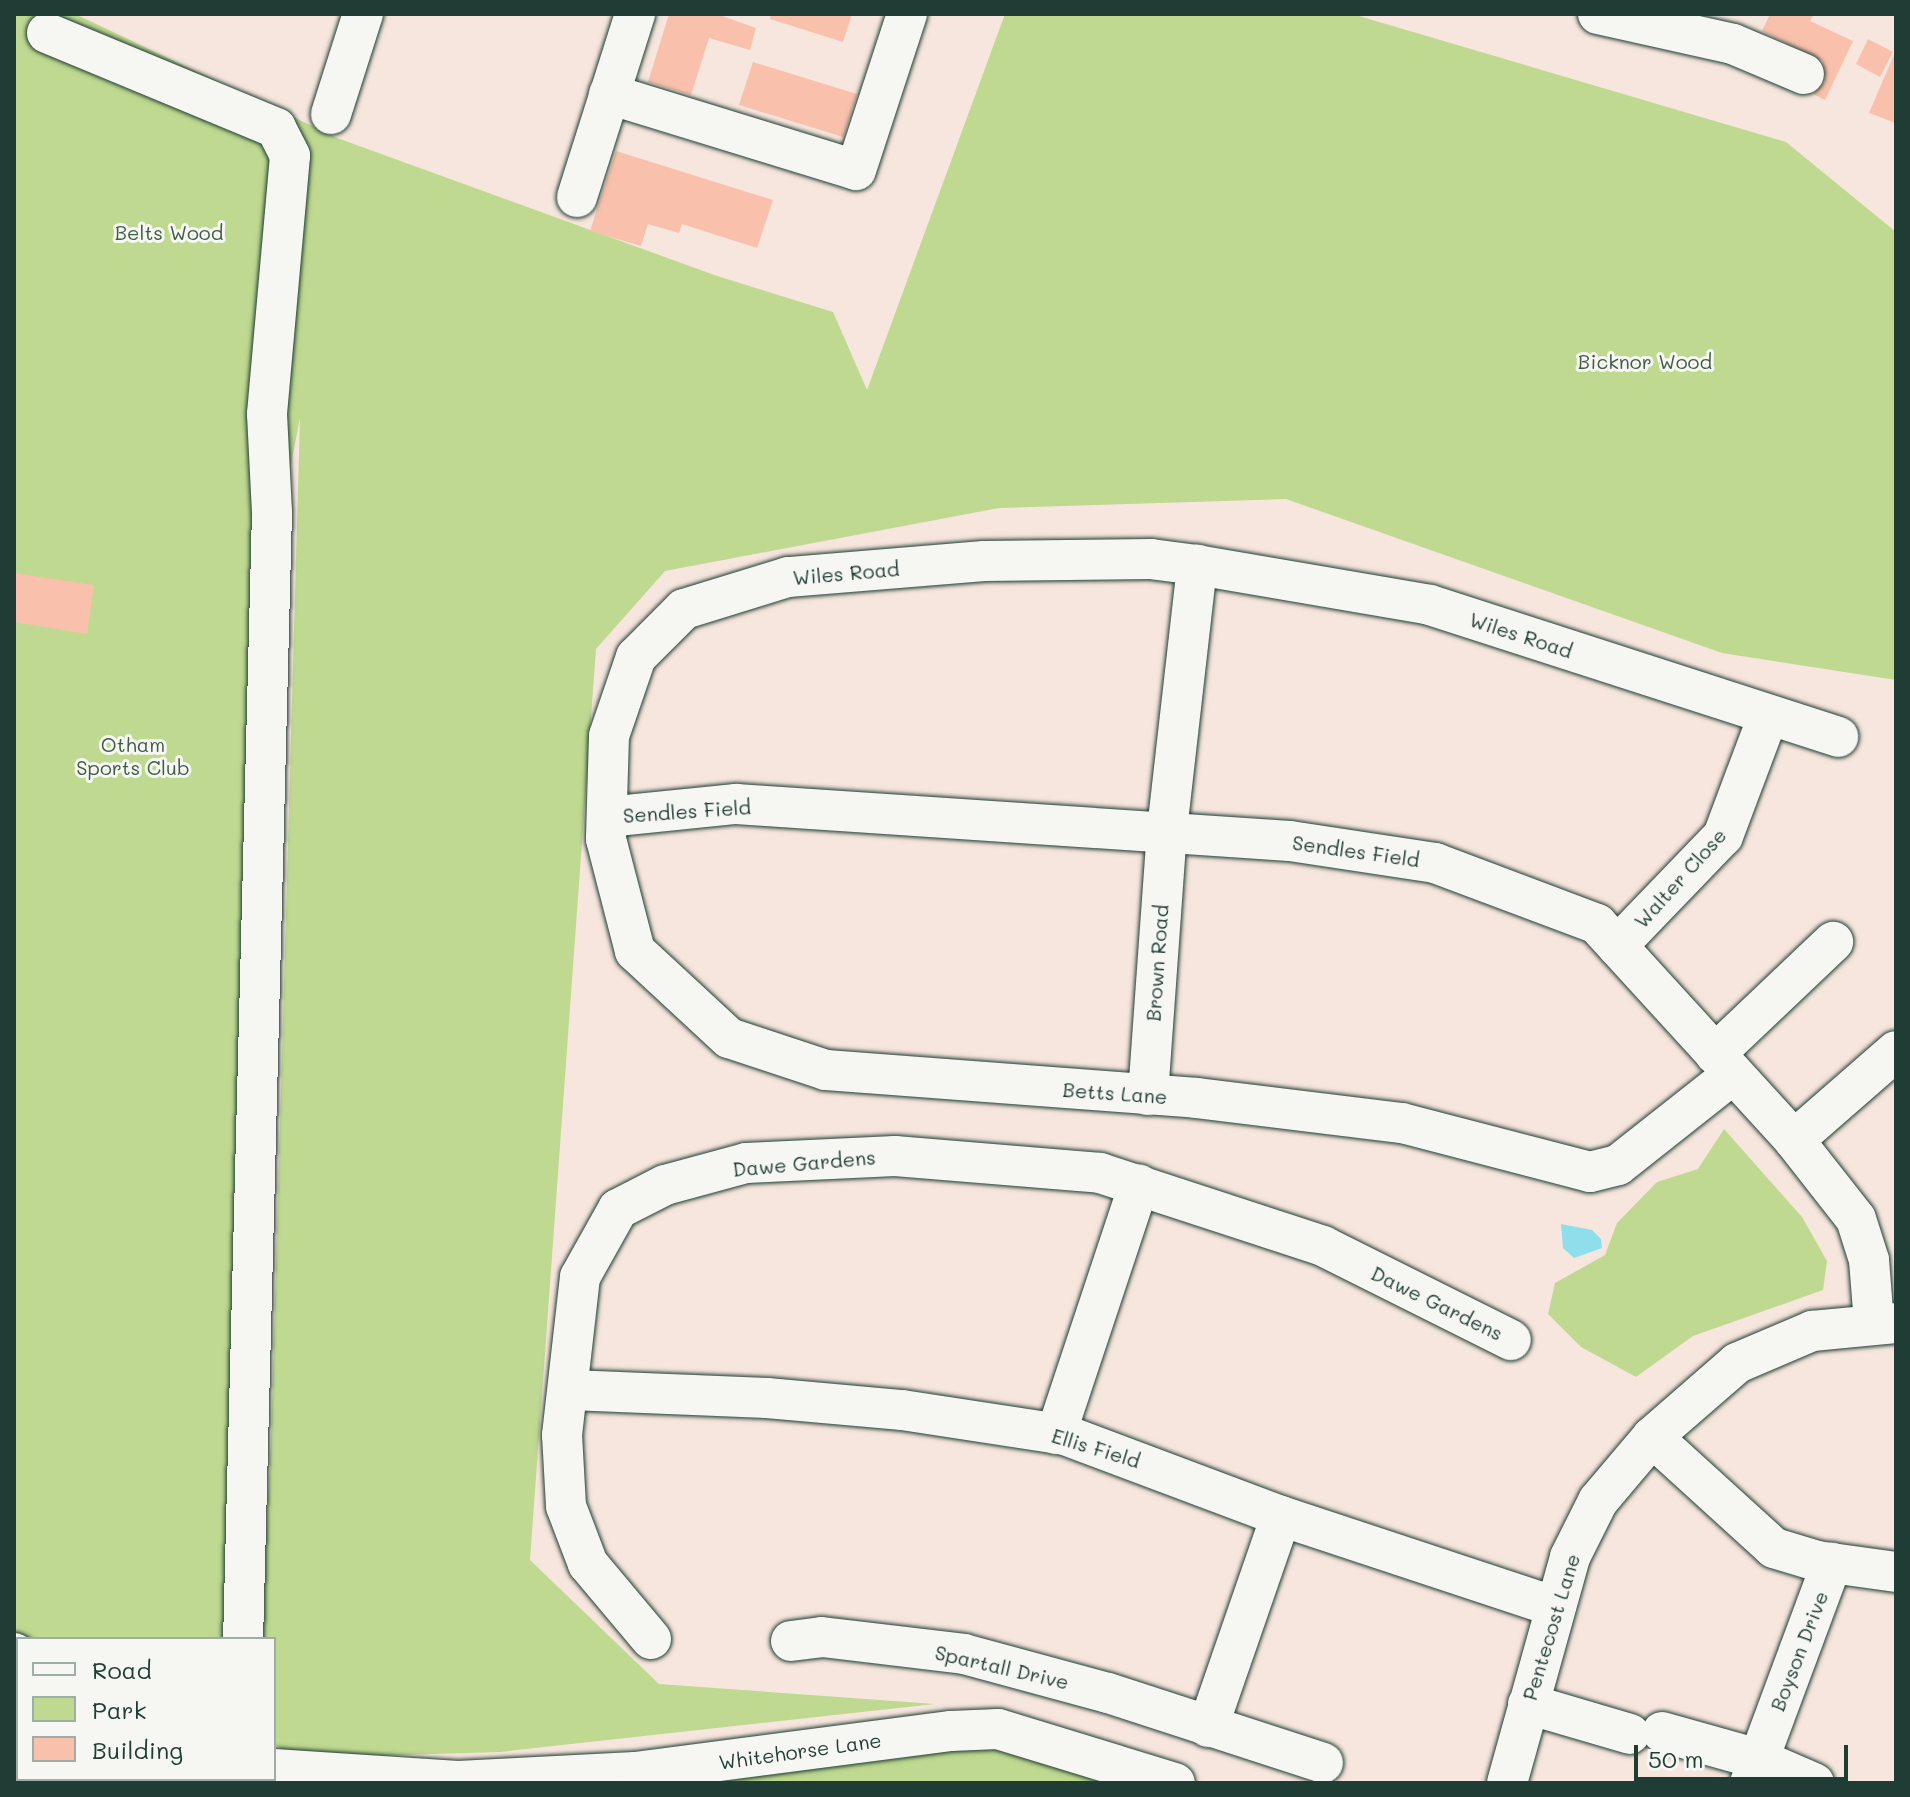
<!DOCTYPE html>
<html>
<head>
<meta charset="utf-8">
<style>
	body { margin:0 }
	#map { position:relative; width:1910px; height:1797px; overflow:hidden; background:#f7e6dd; font-family:Mali,sans-serif }
	div>[style] { position:absolute }
	.green>* { inset:0; background:#bfd990 }
	.water>* { inset:0; background:#8fdeec }
	.building>* { inset:0; background:#f9c1ac }
	.roads { filter:drop-shadow(0 0 2px #1f3d34) drop-shadow(0 0 2px #1f3d34) }
	.minor>* { height:40px; margin:-20px; padding:0 20px; transform-origin:20px; border-radius:20px; background:#f6f6f2 }
	span { translate:-50% -50%; white-space:nowrap; text-align:center; line-height:1.15; -webkit-text-stroke:6px #f6f6f2; paint-order:stroke }
	.park-label { font-size:20px; color:#3f5c46 }
	.street-label { font-size:20px; color:#1f3d34 }
	.frame { position:absolute; inset:0; border:16px solid #1f3d34; pointer-events:none }
	.legend { position:absolute; left:16px; top:1637px; width:260px; height:144px; box-sizing:border-box; background:#f6f6f2; border:2px solid #a0aca6; margin:0; padding:10px 14px; list-style:none; font-size:24px; color:#1f3d34 }
	.legend li { display:flex; align-items:center; gap:16px; height:40px }
	.legend b { width:40px; border:2px solid #a0aca6 }
	.scale { position:absolute; left:1634px; top:1745px; width:214px; height:36px; box-sizing:border-box; border:4px solid #1f3d34; border-top:0; padding-left:10px; font-size:24px; line-height:28px; white-space:nowrap; color:#1f3d34; -webkit-text-stroke:6px #f6f6f2; paint-order:stroke }
</style>
</head>
<body>
<div id="map">
	<div class="green">
		<div style="clip-path:polygon(14px 14px,75px 14px,340px 139px,717px 276px,833px 312px,867px 390px,1005px 14px,1352px 14px,1786px 142px,1896px 232px,1896px 680px,1722px 653px,1286px 499px,999px 508px,665px 571px,596px 649px,530px 1560px,659px 1684px,935px 1704px,500px 1752px,295px 1758px,274px 1744px,274px 1639px,261px 1639px,271px 1445px,300px 418px,254px 657px,227px 1639px,23px 1639px,14px 1633px)"></div>
		<div style="clip-path:polygon(1724px 1129px,1802px 1217px,1827px 1261px,1823px 1290px,1693px 1336px,1636px 1377px,1581px 1347px,1548px 1314px,1555px 1283px,1605px 1255px,1617px 1223px,1657px 1182px,1698px 1169px)"></div>
		<div style="clip-path:polygon(990px 1741px,1132px 1783px,606px 1783px)"></div>
	</div>
	<div class="water">
		<div style="clip-path:polygon(1561px 1224px,1592px 1230px,1601px 1239px,1602px 1248px,1574px 1258px,1563px 1248px)"></div>
	</div>
	<div class="building">
		<div style="clip-path:polygon(669px 14px,717px 14px,756px 28px,750px 50px,709px 38px,691px 95px,648px 82px)"></div>
		<div style="clip-path:polygon(771px 14px,852px 14px,843px 42px,770px 19px)"></div>
		<div style="clip-path:polygon(1770px 14px,1814px 14px,1810px 21px,1853px 41px,1825px 100px,1813px 94px,1825px 82px,1823px 61px,1762px 31px)"></div>
		<div style="clip-path:polygon(1868px 39px,1893px 52px,1880px 77px,1856px 64px)"></div>
		<div style="clip-path:polygon(1896px 50px,1896px 123px,1869px 113px)"></div>
		<div style="clip-path:polygon(753px 62px,857px 94px,843px 137px,739px 105px)"></div>
		<div style="clip-path:polygon(616px 151px,773px 200px,757px 248px,682px 224px,679px 233px,648px 224px,641px 246px,590px 231px)"></div>
		<div style="clip-path:polygon(14px 573px,94px 585px,87px 634px,14px 622px)"></div>
	</div>
	<div class="roads">
		<div class="minor">
			<div style="left:1598px;top:14px;width:138px;rotate:12.5deg"></div>
			<div style="left:1733px;top:44px;width:77px;rotate:22.9deg"></div>
			<div style="left:47px;top:33px;width:248px;rotate:22.5deg"></div>
			<div style="left:276px;top:128px;width:31px;rotate:63deg"></div>
			<div style="left:290px;top:156px;width:259px;rotate:95.1deg"></div>
			<div style="left:267px;top:414px;width:98px;rotate:87.1deg"></div>
			<div style="left:272px;top:512px;width:1127px;rotate:91.47deg"></div>
			<div style="left:609px;top:94px;width:258px;rotate:17.1deg"></div>
			<div style="left:856px;top:170px;width:164px;rotate:-71.9deg"></div>
			<div style="left:331px;top:114px;width:105px;rotate:-72.3deg"></div>
			<div style="left:577px;top:197px;width:192px;rotate:-72.4deg"></div>
			<div style="left:1197px;top:565px;width:46px;rotate:-172.6deg"></div>
			<div style="left:1151px;top:559px;width:167px;rotate:179.3deg"></div>
			<div style="left:984px;top:561px;width:197px;rotate:175.3deg"></div>
			<div style="left:788px;top:577px;width:109px;rotate:162.9deg"></div>
			<div style="left:684px;top:609px;width:68px;rotate:135deg"></div>
			<div style="left:636px;top:657px;width:83px;rotate:108.9deg"></div>
			<div style="left:609px;top:736px;width:103px;rotate:91.7deg"></div>
			<div style="left:606px;top:839px;width:116px;rotate:75.5deg"></div>
			<div style="left:635px;top:951px;width:128px;rotate:42.8deg"></div>
			<div style="left:729px;top:1038px;width:102px;rotate:18.3deg"></div>
			<div style="left:826px;top:1070px;width:372px;rotate:4.3deg"></div>
			<div style="left:1197px;top:1098px;width:207px;rotate:7deg"></div>
			<div style="left:1402px;top:1123px;width:194px;rotate:14.6deg"></div>
			<div style="left:1590px;top:1172px;width:29px;rotate:-14deg"></div>
			<div style="left:1618px;top:1165px;width:145px;rotate:-38.3deg"></div>
			<div style="left:607px;top:817px;width:130px;rotate:-5.8deg"></div>
			<div style="left:736px;top:804px;width:555px;rotate:3.82deg"></div>
			<div style="left:1290px;top:841px;width:147px;rotate:8.6deg"></div>
			<div style="left:1435px;top:863px;width:173px;rotate:20.6deg"></div>
			<div style="left:1597px;top:924px;width:292px;rotate:47.6deg"></div>
			<div style="left:1794px;top:1140px;width:100px;rotate:51.9deg"></div>
			<div style="left:1856px;top:1219px;width:43px;rotate:72.4deg"></div>
			<div style="left:1869px;top:1260px;width:64px;rotate:85.5deg"></div>
			<div style="left:1617px;top:946px;width:153px;rotate:-46.1deg"></div>
			<div style="left:1723px;top:836px;width:128px;rotate:-69.4deg"></div>
			<div style="left:1715px;top:1054px;width:163px;rotate:-43.5deg"></div>
			<div style="left:1148px;top:1095px;width:266px;rotate:-85.9deg"></div>
			<div style="left:1167px;top:830px;width:267px;rotate:-83.5deg"></div>
			<div style="left:1197px;top:565px;width:236px;rotate:9.7deg"></div>
			<div style="left:1430px;top:605px;width:429px;rotate:17.9deg"></div>
			<div style="left:1794px;top:1140px;width:135px;rotate:-41.1deg"></div>
			<div style="left:570px;top:1390px;width:197px;rotate:2.3deg"></div>
			<div style="left:767px;top:1398px;width:136px;rotate:5.1deg"></div>
			<div style="left:902px;top:1410px;width:165px;rotate:8.7deg"></div>
			<div style="left:1065px;top:1435px;width:231px;rotate:20.6deg"></div>
			<div style="left:1281px;top:1516px;width:287px;rotate:18.3deg"></div>
			<div style="left:1056px;top:1434px;width:263px;rotate:-71.6deg"></div>
			<div style="left:1652px;top:1437px;width:165px;rotate:42.3deg"></div>
			<div style="left:1774px;top:1548px;width:45px;rotate:16.8deg"></div>
			<div style="left:1817px;top:1561px;width:80px;rotate:7.9deg"></div>
			<div style="left:651px;top:1639px;width:98px;rotate:-130deg"></div>
			<div style="left:588px;top:1564px;width:62px;rotate:-110.8deg"></div>
			<div style="left:566px;top:1506px;width:71px;rotate:-93.2deg"></div>
			<div style="left:562px;top:1435px;width:159px;rotate:-83.5deg"></div>
			<div style="left:580px;top:1277px;width:78px;rotate:-60.8deg"></div>
			<div style="left:618px;top:1209px;width:53px;rotate:-27.1deg"></div>
			<div style="left:665px;top:1185px;width:84px;rotate:-15.2deg"></div>
			<div style="left:746px;top:1163px;width:149px;rotate:-2.7deg"></div>
			<div style="left:895px;top:1156px;width:206px;rotate:4.7deg"></div>
			<div style="left:1100px;top:1173px;width:235px;rotate:18.1deg"></div>
			<div style="left:1323px;top:1246px;width:210px;rotate:26.6deg"></div>
			<div style="left:791px;top:1641px;width:31px;rotate:-7deg"></div>
			<div style="left:822px;top:1637px;width:143px;rotate:6.8deg"></div>
			<div style="left:964px;top:1654px;width:149px;rotate:15.2deg"></div>
			<div style="left:1108px;top:1693px;width:226px;rotate:18deg"></div>
			<div style="left:14px;top:1653px;width:4px;rotate:27deg"></div>
			<div style="left:1528px;top:1704px;width:106px;rotate:16.4deg"></div>
			<div style="left:1208px;top:1727px;width:223px;rotate:-70.9deg"></div>
			<div style="left:1662px;top:1732px;width:100px;rotate:15.7deg"></div>
			<div style="left:1758px;top:1759px;width:61px;rotate:23.2deg"></div>
			<div style="left:14px;top:1749px;width:4px"></div>
			<div style="left:274px;top:1769px;width:184px;rotate:3.7deg"></div>
			<div style="left:458px;top:1781px;width:177px;rotate:-2.9deg"></div>
			<div style="left:635px;top:1772px;width:319px;rotate:-7.4deg"></div>
			<div style="left:951px;top:1731px;width:47px;rotate:-2.4deg"></div>
			<div style="left:998px;top:1729px;width:185px;rotate:17deg"></div>
			<div style="left:1507px;top:1783px;width:235px;rotate:-74.4deg"></div>
			<div style="left:1570px;top:1557px;width:63px;rotate:-63.4deg"></div>
			<div style="left:1598px;top:1501px;width:84px;rotate:-49.8deg"></div>
			<div style="left:1652px;top:1437px;width:113px;rotate:-41deg"></div>
			<div style="left:1737px;top:1363px;width:82px;rotate:-23.1deg"></div>
			<div style="left:1812px;top:1331px;width:84px;rotate:-5.4deg"></div>
			<div style="left:1750px;top:1783px;width:235px;rotate:-69.6deg"></div>
		</div>
	</div>
	<div class="park-label">
		<span style="left:169px;top:232px">Belts Wood</span>
		<span style="left:1645px;top:361px">Bicknor Wood</span>
		<span style="left:133px;top:756px">Otham<br>Sports Club</span>
	</div>
	<div class="street-label">
		<span style="left:846px;top:573px;rotate:-5deg">Wiles Road</span>
		<span style="left:1521px;top:635px;rotate:18deg">Wiles Road</span>
		<span style="left:687px;top:811px;rotate:-4deg">Sendles Field</span>
		<span style="left:1356px;top:851px;rotate:8deg">Sendles Field</span>
		<span style="left:1680px;top:878px;rotate:-48deg">Walter Close</span>
		<span style="left:1157px;top:963px;rotate:-86deg">Brown Road</span>
		<span style="left:1115px;top:1093px;rotate:4deg">Betts Lane</span>
		<span style="left:804px;top:1163px;rotate:-5deg">Dawe Gardens</span>
		<span style="left:1437px;top:1303px;rotate:26deg">Dawe Gardens</span>
		<span style="left:1096px;top:1448px;rotate:17deg">Ellis Field</span>
		<span style="left:1551px;top:1627px;rotate:-73deg">Pentecost Lane</span>
		<span style="left:1799px;top:1651px;rotate:-69deg">Boyson Drive</span>
		<span style="left:1002px;top:1667px;rotate:13deg">Spartall Drive</span>
		<span style="left:800px;top:1751px;rotate:-8deg">Whitehorse Lane</span>
	</div>
	<div class="frame"></div>
	<ul class="legend">
	<li><b style="height:10px;background:#f6f6f2"></b>Road</li>
	<li><b style="height:22px;background:#bfd990"></b>Park</li>
	<li><b style="height:22px;background:#f9c1ac"></b>Building</li>
	</ul>
	<div class="scale">50 m</div>
</div>
</body>
</html>
